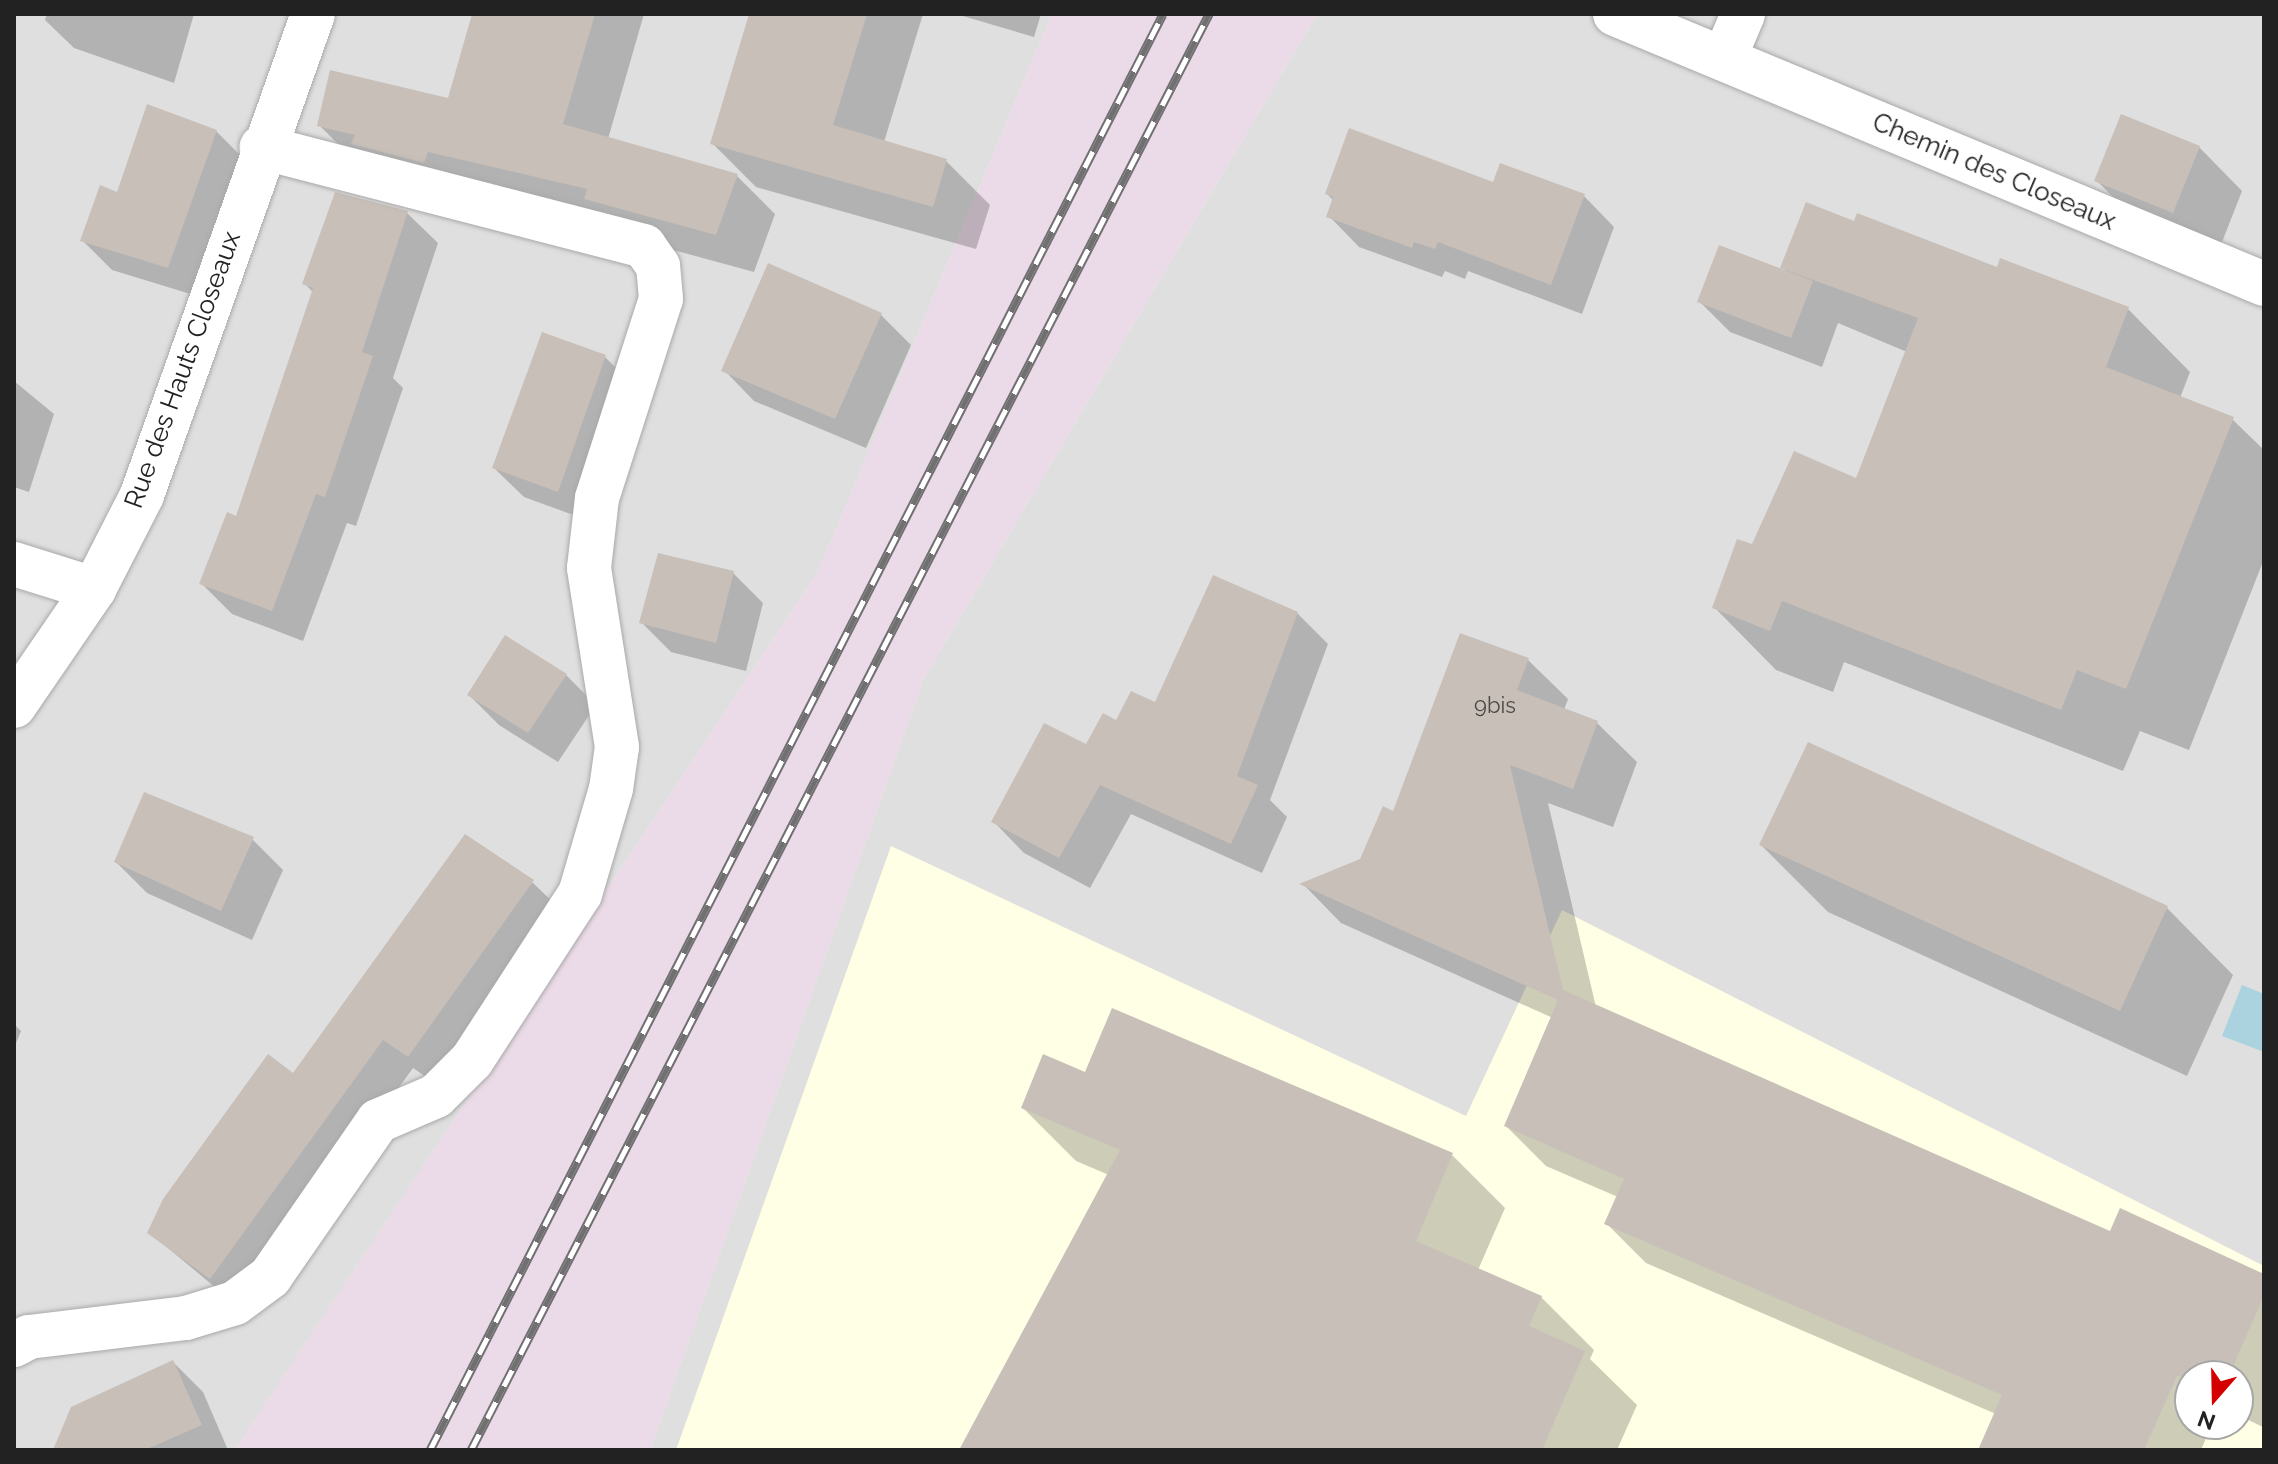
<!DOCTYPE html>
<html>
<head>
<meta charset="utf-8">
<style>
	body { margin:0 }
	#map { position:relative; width:2278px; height:1464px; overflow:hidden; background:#f2efe9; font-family:Raleway,sans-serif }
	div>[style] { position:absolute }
	.residential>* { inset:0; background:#e0dfdf }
	.industrial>* { inset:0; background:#ebdbe8 }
	.education>* { inset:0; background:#ffffe5 }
	.water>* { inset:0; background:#aad3df }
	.shadow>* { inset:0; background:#0003 }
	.building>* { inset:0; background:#c7bfb8 }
	.roads { filter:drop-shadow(0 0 2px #a9a9a9) drop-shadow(0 0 2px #a9a9a9) }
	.minor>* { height:44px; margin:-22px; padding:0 22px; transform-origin:22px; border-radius:22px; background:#fff }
	.rail>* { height:9px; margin-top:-4.5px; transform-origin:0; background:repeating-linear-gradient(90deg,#fff 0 18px,#707070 0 36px); box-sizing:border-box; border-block:2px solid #707070 }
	span { translate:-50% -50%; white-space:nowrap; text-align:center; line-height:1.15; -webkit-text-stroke:6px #fff; paint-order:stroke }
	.number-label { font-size:22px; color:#4b4948 }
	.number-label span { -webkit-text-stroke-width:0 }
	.street-label { font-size:26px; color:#222 }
	.frame { position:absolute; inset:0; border:16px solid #222; pointer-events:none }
	.north { position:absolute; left:2174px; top:1360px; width:80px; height:80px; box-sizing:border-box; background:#fff; border:2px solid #a7a7a7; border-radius:50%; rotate:200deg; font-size:22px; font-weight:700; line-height:32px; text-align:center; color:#222 }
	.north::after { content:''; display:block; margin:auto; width:28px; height:36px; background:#d40000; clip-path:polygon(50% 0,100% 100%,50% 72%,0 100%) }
</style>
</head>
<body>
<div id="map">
	<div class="residential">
		<div style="clip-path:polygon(14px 14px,1052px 14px,819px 570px,235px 1450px,14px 1450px)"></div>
		<div style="clip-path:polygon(evenodd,1317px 14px,2264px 14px,2264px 1450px,650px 1450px,923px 680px,1317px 14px,2190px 1376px,2238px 1376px,2238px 1424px,2190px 1424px,2190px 1376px)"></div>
	</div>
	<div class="industrial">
		<div style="clip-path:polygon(1052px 14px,1317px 14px,923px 680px,650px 1450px,235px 1450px,819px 570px)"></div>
	</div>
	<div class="education">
		<div style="clip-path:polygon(evenodd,891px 846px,1466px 1116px,1562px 910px,2264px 1266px,2264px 1450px,676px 1450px,891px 846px,2190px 1376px,2238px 1376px,2238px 1424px,2190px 1424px,2190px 1376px)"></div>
	</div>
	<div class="water">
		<div style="clip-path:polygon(2242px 985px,2264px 994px,2264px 1052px,2222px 1036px)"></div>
	</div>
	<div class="shadow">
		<div style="clip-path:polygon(47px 14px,194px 14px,174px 83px,74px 48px,45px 20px)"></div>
		<div style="clip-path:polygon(475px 14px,644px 14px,608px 139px,737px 176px,775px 214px,754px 272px,358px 164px,319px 125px,450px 100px)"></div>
		<div style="clip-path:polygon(751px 14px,923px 14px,884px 142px,946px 161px,990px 205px,976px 249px,756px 187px,712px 143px)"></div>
		<div style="clip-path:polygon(956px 14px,1041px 14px,1034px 37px)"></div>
		<div style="clip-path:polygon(216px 131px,245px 160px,197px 296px,112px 270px,83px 241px,118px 195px)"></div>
		<div style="clip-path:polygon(2199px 147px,2242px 191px,2217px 255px,2140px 224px,2096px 180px)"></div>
		<div style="clip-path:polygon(1494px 185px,1584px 196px,1614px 227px,1582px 314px,1468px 271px,1465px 279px,1445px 271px,1442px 277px,1359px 247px,1329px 216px,1334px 201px,1327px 194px)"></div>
		<div style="clip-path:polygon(407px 213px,438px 243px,393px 378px,403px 388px,356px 526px,347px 523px,303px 641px,232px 614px,201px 583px,238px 518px,314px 293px,304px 283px)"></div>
		<div style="clip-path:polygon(1855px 223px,2128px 309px,2190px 372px,2180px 398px,2232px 419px,2264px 450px,2264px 559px,2189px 750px,2140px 731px,2123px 771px,1844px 662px,1833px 692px,1776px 670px,1714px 607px,1753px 547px,1857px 480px,1907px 352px,1838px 323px,1822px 367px,1730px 332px,1700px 302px,1789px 274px,1782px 267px)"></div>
		<div style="clip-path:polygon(880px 314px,911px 345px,866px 448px,754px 401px,724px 370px)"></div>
		<div style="clip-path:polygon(605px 357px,635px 387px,587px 520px,524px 497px,494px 468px)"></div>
		<div style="clip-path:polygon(14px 381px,54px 414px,29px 492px,14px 487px)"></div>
		<div style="clip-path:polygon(733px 573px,763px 603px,746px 671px,671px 652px,641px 622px)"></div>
		<div style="clip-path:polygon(1297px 613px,1328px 644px,1270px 800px,1287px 817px,1262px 873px,1131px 814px,1090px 888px,1024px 853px,994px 822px,1117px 723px,1156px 705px)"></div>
		<div style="clip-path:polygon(1528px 660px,1568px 699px,1564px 710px,1597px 723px,1637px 762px,1613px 827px,1548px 803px,1596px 1007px,2111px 1233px,2264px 1276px,2263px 1427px,2238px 1415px,2238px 1376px,2190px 1376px,2190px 1424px,2212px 1424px,2201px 1450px,1980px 1450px,1996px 1414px,1646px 1263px,1607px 1224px,1618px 1197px,1546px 1166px,1506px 1126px,1553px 1018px,1341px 923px,1303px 884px,1361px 860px,1394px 813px)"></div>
		<div style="clip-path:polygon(566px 675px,596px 705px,558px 762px,499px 725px,469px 695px)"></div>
		<div style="clip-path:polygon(252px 839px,283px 870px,252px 940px,147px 893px,116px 862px)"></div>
		<div style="clip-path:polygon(1761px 845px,2167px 908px,2233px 975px,2187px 1076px,1828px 912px)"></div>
		<div style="clip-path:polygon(532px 882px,562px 911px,438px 1085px,413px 1068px,247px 1298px,228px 1298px,150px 1233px,294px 1076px)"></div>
		<div style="clip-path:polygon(14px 1024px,21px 1031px,14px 1048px)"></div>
		<div style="clip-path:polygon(1086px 1075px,1452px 1155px,1505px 1208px,1478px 1270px,1541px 1297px,1594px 1350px,1590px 1359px,1637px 1405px,1617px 1450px,961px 1450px,1109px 1175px,1076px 1161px,1023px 1108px)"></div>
		<div style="clip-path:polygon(173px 1362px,203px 1392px,228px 1450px,55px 1450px)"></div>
	</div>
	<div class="building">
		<div style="clip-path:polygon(472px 14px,595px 14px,563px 124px,738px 174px,716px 235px,584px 199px,587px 189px,428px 152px,424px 163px,351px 144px,355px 135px,317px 126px,330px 70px,448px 98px)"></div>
		<div style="clip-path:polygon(749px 14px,867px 14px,833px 125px,947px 159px,933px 207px,710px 144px)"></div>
		<div style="clip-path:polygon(147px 104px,217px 130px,168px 268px,80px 241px,100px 185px,117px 192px)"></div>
		<div style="clip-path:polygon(2121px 114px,2200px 146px,2173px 213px,2094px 181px)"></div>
		<div style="clip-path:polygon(1349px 128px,1493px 182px,1500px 163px,1585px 194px,1551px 285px,1438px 242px,1435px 249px,1414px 242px,1412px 248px,1326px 217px,1333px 197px,1325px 194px)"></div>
		<div style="clip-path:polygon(335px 192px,408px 211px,362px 352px,373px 356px,325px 497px,316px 494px,272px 611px,199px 584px,227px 512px,236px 516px,313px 288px,302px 284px)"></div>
		<div style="clip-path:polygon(1806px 202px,1854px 221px,1857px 213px,1997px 267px,2000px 258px,2129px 307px,2106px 367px,2234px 417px,2126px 689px,2077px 670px,2061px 710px,1782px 601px,1770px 631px,1712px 608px,1737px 539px,1752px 544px,1794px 451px,1856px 478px,1918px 318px,1780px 268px)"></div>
		<div style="clip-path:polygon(1719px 245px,1813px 281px,1791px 338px,1697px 302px)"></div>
		<div style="clip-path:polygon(768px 263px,882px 313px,835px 419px,721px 371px)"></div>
		<div style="clip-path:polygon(542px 332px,606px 355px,558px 492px,492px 468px)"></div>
		<div style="clip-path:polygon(658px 553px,734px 571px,716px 643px,639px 623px)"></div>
		<div style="clip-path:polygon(1213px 575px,1298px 612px,1237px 776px,1258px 785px,1231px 844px,1100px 785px,1059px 858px,991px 822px,1044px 723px,1086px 744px,1103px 713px,1116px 720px,1131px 691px,1155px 702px)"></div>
		<div style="clip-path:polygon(1460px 633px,1529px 658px,1517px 690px,1598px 721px,1573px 789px,1510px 765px,1563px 990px,2110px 1231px,2120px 1208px,2264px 1274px,2264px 1295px,2229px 1376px,2177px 1376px,2144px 1450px,1978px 1450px,2002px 1395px,1604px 1224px,1624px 1179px,1504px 1126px,1558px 1000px,1299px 884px,1360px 859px,1383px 806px,1393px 811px)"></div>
		<div style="clip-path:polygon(505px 635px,567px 674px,528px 733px,467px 695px)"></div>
		<div style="clip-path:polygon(1808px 742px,2168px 906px,2120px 1011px,1759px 845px)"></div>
		<div style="clip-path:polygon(144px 792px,254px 837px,221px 911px,114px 862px)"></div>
		<div style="clip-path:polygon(465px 834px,534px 880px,408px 1057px,383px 1040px,210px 1279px,147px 1233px,163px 1199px,268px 1054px,293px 1073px)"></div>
		<div style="clip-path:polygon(1112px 1008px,1453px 1153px,1416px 1241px,1542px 1296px,1529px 1326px,1585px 1351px,1542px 1450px,959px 1450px,1120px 1150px,1021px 1108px,1043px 1054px,1085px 1072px)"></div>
		<div style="clip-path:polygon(173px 1360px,202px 1425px,145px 1450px,53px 1450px,71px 1407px)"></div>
	</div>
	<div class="roads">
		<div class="minor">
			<div style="left:1615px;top:14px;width:703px;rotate:22.59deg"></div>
			<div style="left:1724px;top:59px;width:49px;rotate:-67.1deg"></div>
			<div style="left:14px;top:564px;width:84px;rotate:17.4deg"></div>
			<div style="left:14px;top:706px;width:142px;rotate:-55.6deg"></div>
			<div style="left:94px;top:589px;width:106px;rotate:-62.9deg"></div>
			<div style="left:142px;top:495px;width:510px;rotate:-70.43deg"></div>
			<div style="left:14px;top:1345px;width:17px;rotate:-28deg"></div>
			<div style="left:29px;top:1337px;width:158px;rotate:-6.9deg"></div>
			<div style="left:186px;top:1318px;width:51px;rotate:-17deg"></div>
			<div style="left:235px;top:1303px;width:44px;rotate:-36.6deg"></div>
			<div style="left:270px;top:1277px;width:190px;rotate:-55.3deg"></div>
			<div style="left:378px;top:1121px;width:63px;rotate:-23.3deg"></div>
			<div style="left:436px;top:1096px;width:51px;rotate:-45deg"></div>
			<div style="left:472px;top:1060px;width:198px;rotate:-57deg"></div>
			<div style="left:580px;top:894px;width:109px;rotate:-73.6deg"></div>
			<div style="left:611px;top:789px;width:42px;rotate:-81.9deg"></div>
			<div style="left:617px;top:747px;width:181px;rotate:-98.9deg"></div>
			<div style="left:589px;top:568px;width:70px;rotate:-83.5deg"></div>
			<div style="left:597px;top:498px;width:209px;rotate:-72.2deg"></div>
			<div style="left:661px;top:299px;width:33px;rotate:-95deg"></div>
			<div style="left:658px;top:266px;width:24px;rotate:-125deg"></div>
			<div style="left:644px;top:246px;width:395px;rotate:-165.5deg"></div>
		</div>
	</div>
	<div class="rail">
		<div style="left:430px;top:1450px;width:1612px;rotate:-62.96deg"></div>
		<div style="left:471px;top:1450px;width:1615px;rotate:-62.8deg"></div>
	</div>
	<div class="number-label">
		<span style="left:1495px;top:706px">9bis</span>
	</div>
	<div class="street-label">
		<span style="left:1994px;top:172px;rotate:23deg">Chemin des Closeaux</span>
		<span style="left:183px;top:370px;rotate:-70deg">Rue des Hauts Closeaux</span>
	</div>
	<div class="frame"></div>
	<div class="north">N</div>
</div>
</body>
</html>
